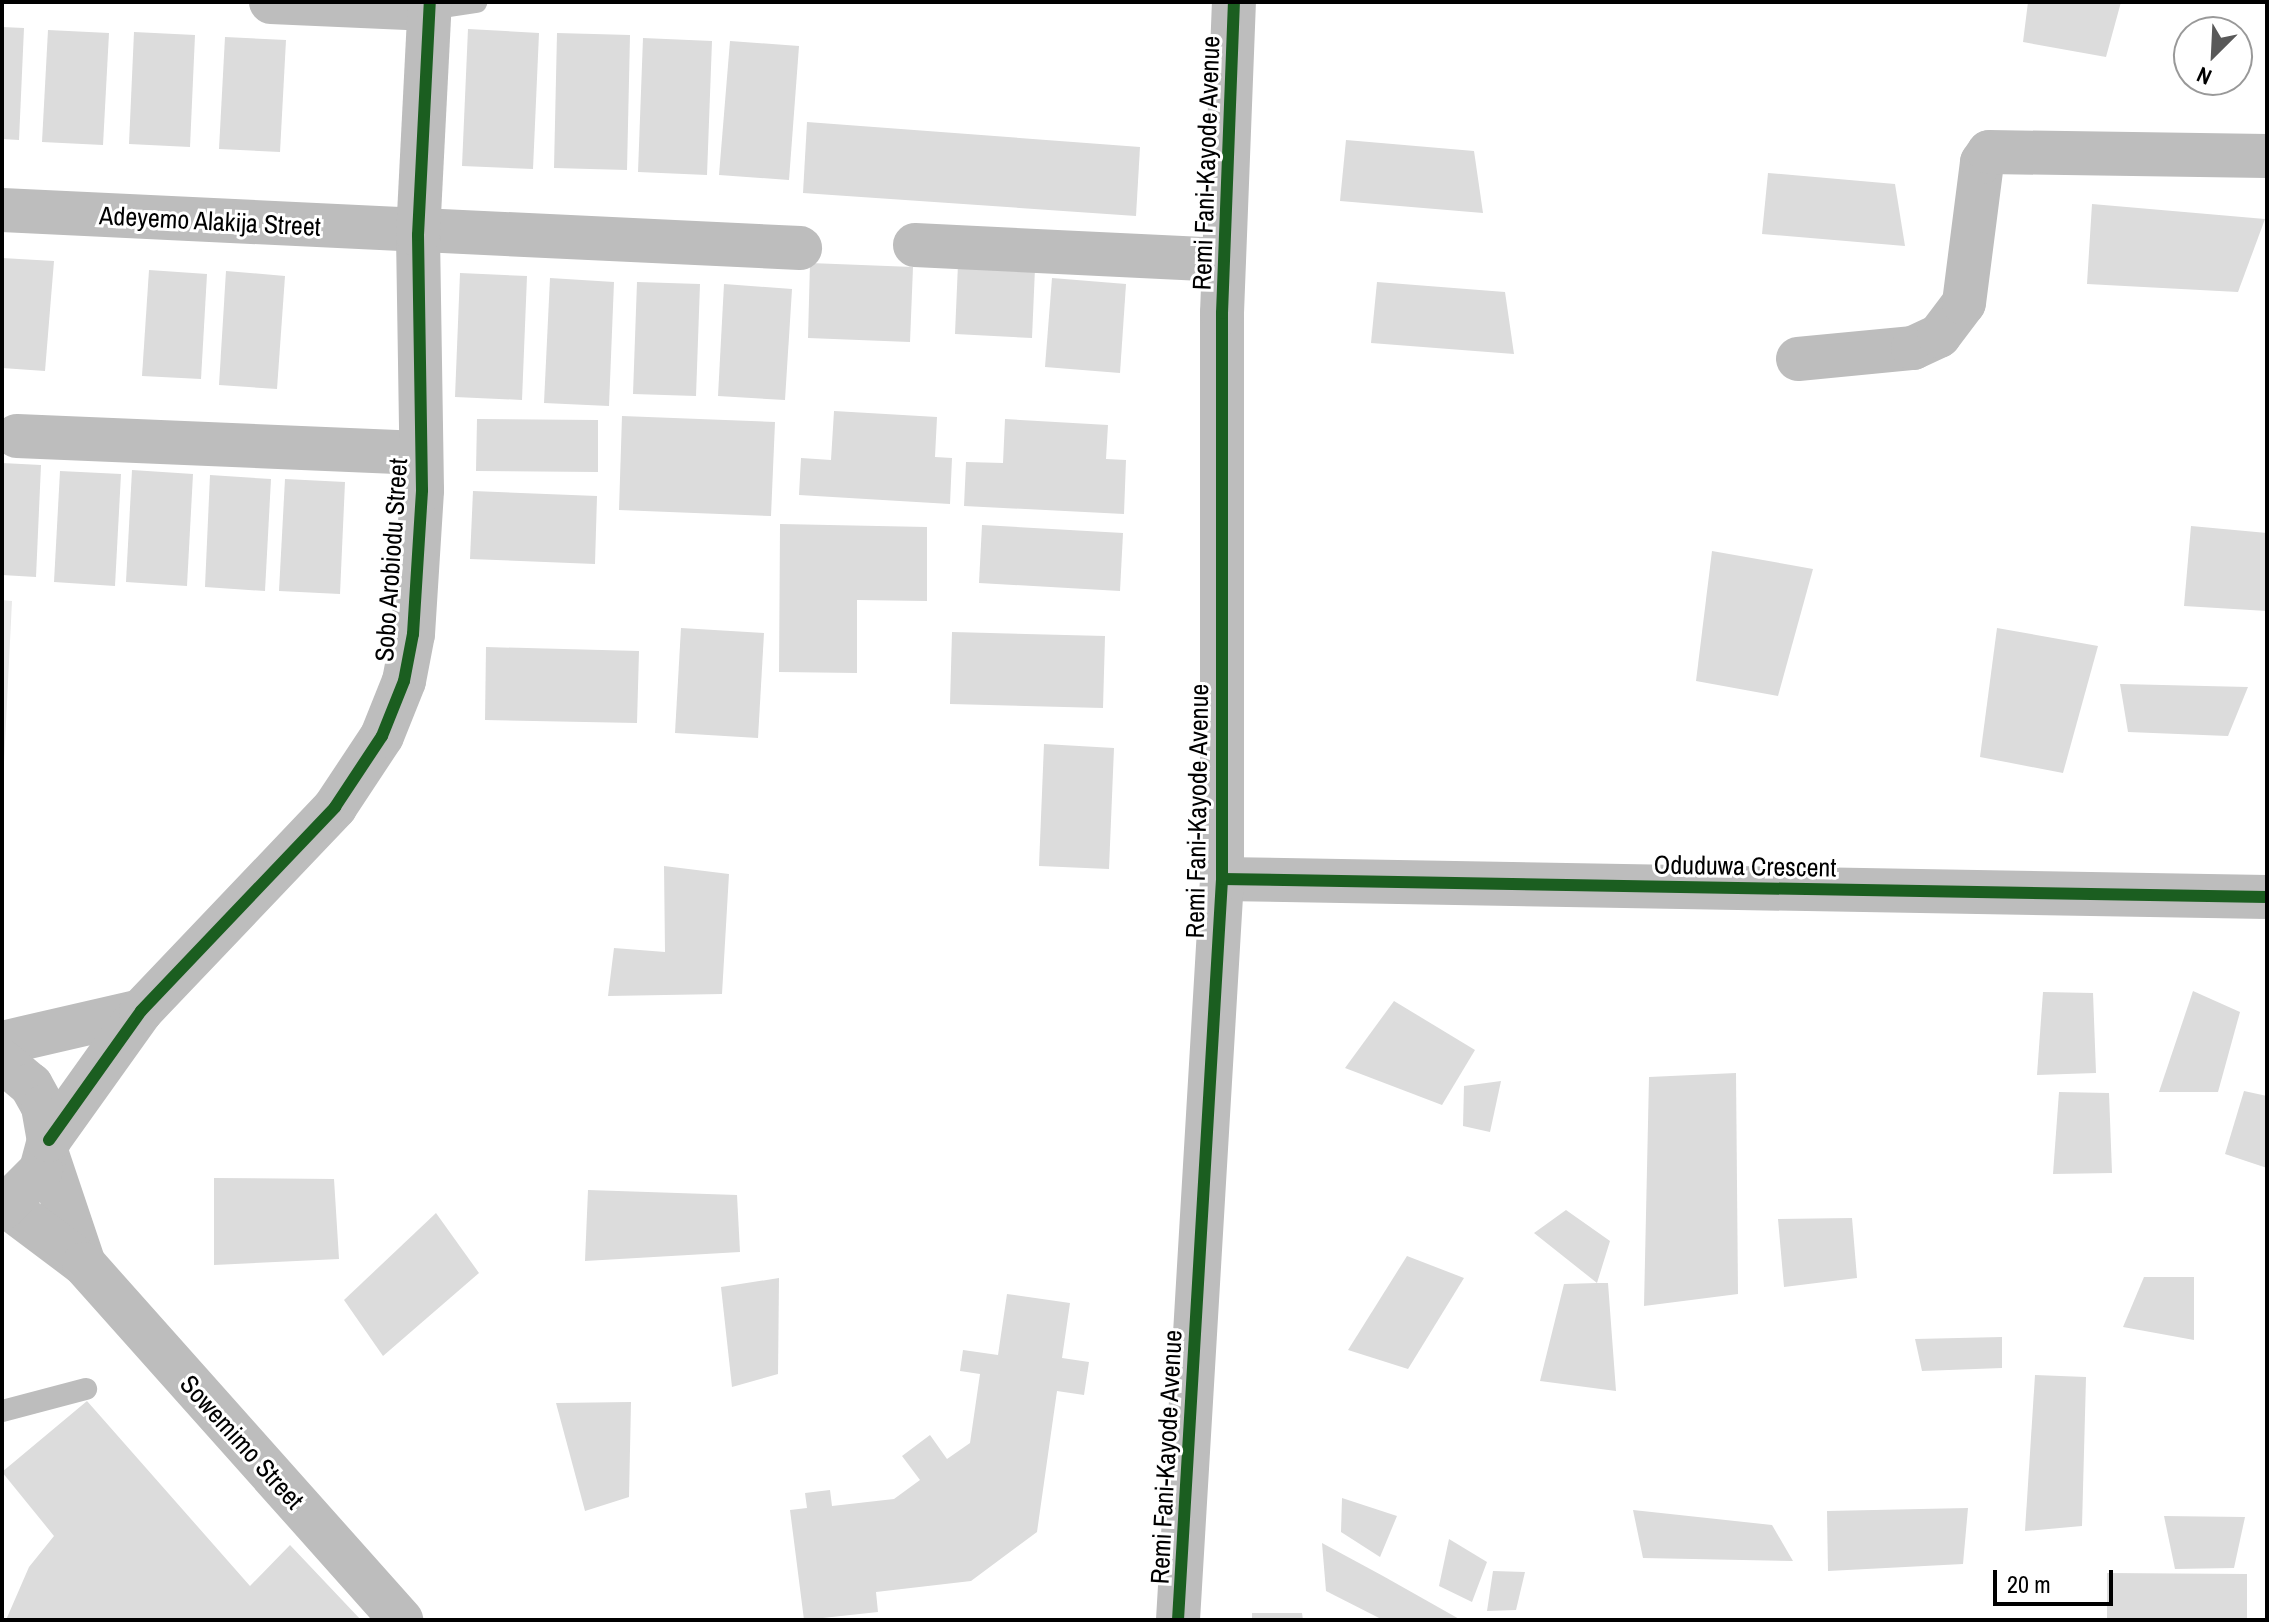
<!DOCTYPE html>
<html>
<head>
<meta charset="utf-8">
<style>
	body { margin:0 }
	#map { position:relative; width:2269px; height:1622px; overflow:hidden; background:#fff; font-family:"Archivo Narrow",sans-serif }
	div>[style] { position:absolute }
	.green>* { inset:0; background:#e9e9e9 }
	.building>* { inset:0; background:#dcdcdc }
	.service>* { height:22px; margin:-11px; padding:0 11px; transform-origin:11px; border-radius:11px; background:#bdbdbd }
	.minor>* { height:44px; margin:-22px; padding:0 22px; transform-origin:22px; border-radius:22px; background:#bdbdbd }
	.tertiary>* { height:44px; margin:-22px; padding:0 22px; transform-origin:22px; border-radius:22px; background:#bdbdbd }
	.cycleway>* { height:12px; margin:-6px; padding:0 6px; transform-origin:6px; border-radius:6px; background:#1b5e20 }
	span { translate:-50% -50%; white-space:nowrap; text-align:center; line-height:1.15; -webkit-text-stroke:6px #fff; paint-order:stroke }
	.street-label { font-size:26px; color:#000 }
	.frame { position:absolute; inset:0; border:4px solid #000; pointer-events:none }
	.north { position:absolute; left:2173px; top:16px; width:80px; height:80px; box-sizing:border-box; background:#fff; border:2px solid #999; border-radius:50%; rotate:204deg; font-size:22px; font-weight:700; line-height:32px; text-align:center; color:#000 }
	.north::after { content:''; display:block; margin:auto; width:28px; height:36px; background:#595959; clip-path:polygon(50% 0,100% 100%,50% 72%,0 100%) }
	.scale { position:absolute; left:1993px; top:1570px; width:120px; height:36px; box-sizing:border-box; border:4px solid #000; border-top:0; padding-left:10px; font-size:24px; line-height:28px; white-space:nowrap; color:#000; -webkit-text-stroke:6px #fff; paint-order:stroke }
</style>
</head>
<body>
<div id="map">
	<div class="green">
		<div style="clip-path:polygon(2px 600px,12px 601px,2px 803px)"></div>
	</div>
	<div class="building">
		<div style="clip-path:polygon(2028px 2px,2121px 2px,2106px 57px,2023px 42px)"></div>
		<div style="clip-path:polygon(2px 27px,24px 28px,19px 140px,2px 139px)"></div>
		<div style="clip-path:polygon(468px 29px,539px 33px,533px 169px,462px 166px)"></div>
		<div style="clip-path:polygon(48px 30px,109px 33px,103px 145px,42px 142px)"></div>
		<div style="clip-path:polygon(134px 32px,195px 35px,190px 147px,129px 144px)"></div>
		<div style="clip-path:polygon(557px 33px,630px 35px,627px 170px,554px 168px)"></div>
		<div style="clip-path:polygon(225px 37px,286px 40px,280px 152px,219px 149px)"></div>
		<div style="clip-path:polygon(643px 38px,712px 41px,707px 175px,638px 172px)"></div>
		<div style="clip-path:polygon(730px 41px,799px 46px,789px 180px,719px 175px)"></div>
		<div style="clip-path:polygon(807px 122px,1140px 147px,1136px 216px,803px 193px)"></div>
		<div style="clip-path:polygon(1346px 140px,1474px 151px,1483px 213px,1340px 201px)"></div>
		<div style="clip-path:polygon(1768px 173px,1895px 184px,1905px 246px,1762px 234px)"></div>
		<div style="clip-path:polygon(2092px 204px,2265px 219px,2238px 292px,2087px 284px)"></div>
		<div style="clip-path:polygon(2px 258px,54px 261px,45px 371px,2px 368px)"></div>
		<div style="clip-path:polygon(810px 263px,913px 267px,910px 342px,808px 338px)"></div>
		<div style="clip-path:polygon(958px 264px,1035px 268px,1032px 338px,955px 334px)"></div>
		<div style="clip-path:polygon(149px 270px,207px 274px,201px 379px,142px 376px)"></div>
		<div style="clip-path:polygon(226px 271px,285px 276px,277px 389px,219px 385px)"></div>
		<div style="clip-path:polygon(460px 273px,527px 276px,522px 400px,455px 397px)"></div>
		<div style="clip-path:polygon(550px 278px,614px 282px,609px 406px,544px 403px)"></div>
		<div style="clip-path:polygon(1052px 278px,1126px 284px,1120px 373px,1045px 367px)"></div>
		<div style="clip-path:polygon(637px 282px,700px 284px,696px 396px,633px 394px)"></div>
		<div style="clip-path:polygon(1377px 282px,1505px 292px,1514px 354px,1371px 343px)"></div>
		<div style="clip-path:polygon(724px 284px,792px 289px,785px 400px,718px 396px)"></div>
		<div style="clip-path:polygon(834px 411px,937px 417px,935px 457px,952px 458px,950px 504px,799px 495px,801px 458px,831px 460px)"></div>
		<div style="clip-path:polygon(622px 416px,775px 422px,771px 516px,619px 510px)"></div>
		<div style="clip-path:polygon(477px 419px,598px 420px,598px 472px,476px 471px)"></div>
		<div style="clip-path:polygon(1005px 419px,1108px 425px,1106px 459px,1126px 460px,1124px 514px,964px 506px,966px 462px,1003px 463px)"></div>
		<div style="clip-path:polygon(2px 463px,41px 465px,36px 577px,2px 575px)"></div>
		<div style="clip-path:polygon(132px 470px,193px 474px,187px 586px,126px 582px)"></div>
		<div style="clip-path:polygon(60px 471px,121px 474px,115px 586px,54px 582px)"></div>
		<div style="clip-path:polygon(210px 475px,271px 479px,265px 591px,205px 587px)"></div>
		<div style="clip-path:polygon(285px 479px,345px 482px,340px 594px,279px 591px)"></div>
		<div style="clip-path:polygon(473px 491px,597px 496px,595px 564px,470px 559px)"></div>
		<div style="clip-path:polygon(780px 524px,927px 527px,927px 601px,857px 600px,857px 673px,779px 672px)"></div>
		<div style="clip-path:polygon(982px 525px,1123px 533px,1120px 591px,979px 583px)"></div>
		<div style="clip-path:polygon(2191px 526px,2267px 533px,2267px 611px,2184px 606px)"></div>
		<div style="clip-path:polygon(1712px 551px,1813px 569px,1778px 696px,1696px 681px)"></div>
		<div style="clip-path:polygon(681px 628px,764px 633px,758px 738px,675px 733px)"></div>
		<div style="clip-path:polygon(1997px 628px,2098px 646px,2063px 773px,1980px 757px)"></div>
		<div style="clip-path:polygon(952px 632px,1105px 636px,1103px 708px,950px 704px)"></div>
		<div style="clip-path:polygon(486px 647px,639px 651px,637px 723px,485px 720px)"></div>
		<div style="clip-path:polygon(2120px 684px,2248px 687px,2228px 736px,2128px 732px)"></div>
		<div style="clip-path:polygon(1044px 744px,1114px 748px,1109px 869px,1039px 866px)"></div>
		<div style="clip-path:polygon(664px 866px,729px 874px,722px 994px,608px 996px,614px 948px,665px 952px)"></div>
		<div style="clip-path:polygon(2193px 991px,2240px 1012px,2218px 1092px,2159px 1092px)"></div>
		<div style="clip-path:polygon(2043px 992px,2093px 993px,2096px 1073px,2037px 1075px)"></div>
		<div style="clip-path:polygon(1394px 1001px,1475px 1050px,1442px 1105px,1345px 1068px)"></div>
		<div style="clip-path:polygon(1736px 1073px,1738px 1294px,1644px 1306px,1649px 1077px)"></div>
		<div style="clip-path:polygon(1501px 1081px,1490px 1132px,1463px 1126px,1464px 1086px)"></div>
		<div style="clip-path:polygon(2244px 1091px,2267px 1096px,2267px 1168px,2225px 1154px)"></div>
		<div style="clip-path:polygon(2059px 1092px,2109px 1093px,2112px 1173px,2053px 1174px)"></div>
		<div style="clip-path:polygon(214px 1178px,334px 1179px,339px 1259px,214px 1265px)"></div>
		<div style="clip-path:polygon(588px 1190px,737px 1195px,740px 1252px,585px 1261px)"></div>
		<div style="clip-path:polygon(1566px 1210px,1610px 1241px,1597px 1283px,1608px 1283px,1616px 1391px,1540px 1381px,1564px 1284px,1597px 1283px,1534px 1233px)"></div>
		<div style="clip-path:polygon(436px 1213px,479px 1273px,383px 1356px,344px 1300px)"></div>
		<div style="clip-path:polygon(1852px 1218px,1857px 1278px,1784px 1287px,1778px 1219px)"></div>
		<div style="clip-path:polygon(1407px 1256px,1464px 1278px,1408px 1369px,1348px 1350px)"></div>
		<div style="clip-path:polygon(2144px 1277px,2194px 1277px,2194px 1340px,2123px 1327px)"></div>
		<div style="clip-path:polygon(779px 1278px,778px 1374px,732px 1387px,721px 1287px)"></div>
		<div style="clip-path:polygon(1007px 1294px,1070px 1303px,1062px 1358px,1089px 1362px,1084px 1395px,1057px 1391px,1037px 1532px,971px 1581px,876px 1592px,878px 1612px,804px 1620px,790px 1510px,807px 1508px,805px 1493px,830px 1490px,832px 1506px,894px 1499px,920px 1480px,902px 1456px,930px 1435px,947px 1459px,970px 1443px,980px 1374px,960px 1371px,963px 1350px,998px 1355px)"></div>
		<div style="clip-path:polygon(2002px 1337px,2002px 1368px,1922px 1371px,1915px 1339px)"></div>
		<div style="clip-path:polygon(2035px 1375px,2086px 1377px,2082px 1526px,2025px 1531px)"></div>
		<div style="clip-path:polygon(87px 1401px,250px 1586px,290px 1545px,361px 1620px,6px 1620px,29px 1567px,54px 1536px,2px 1472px)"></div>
		<div style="clip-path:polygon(631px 1402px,629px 1497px,585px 1511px,556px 1403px)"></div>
		<div style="clip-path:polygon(1342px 1498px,1397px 1516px,1380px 1557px,1341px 1532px)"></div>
		<div style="clip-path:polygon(1968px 1508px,1963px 1564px,1828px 1571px,1827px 1511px)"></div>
		<div style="clip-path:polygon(1633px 1510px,1772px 1525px,1793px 1561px,1643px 1558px)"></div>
		<div style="clip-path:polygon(2164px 1516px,2245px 1517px,2234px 1568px,2175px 1569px)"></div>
		<div style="clip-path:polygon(1449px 1539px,1487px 1562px,1472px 1602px,1439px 1586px)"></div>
		<div style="clip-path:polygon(1322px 1543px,1383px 1576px,1461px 1620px,1383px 1620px,1326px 1591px)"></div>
		<div style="clip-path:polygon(1493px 1571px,1525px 1572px,1516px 1610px,1487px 1611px)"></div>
		<div style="clip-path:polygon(2107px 1573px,2247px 1574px,2247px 1620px,2107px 1620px)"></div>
		<div style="clip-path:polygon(1252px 1613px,1302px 1613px,1303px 1620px,1252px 1620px)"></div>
	</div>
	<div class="service">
		<div style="left:430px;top:9px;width:47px;rotate:-8.7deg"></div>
		<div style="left:2px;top:1411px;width:87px;rotate:-14.7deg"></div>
	</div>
	<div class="minor">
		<div style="left:271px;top:2px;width:159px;rotate:2.5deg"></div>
		<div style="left:2px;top:210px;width:799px;rotate:2.73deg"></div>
		<div style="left:915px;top:245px;width:309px;rotate:2.8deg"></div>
		<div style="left:1798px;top:359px;width:116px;rotate:-5.5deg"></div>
		<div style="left:1913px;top:348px;width:29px;rotate:-25deg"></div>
		<div style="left:1939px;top:336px;width:41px;rotate:-52.9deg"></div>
		<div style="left:1964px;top:303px;width:142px;rotate:-82.7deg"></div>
		<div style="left:1982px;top:162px;width:12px;rotate:-55deg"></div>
		<div style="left:1989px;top:152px;width:278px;rotate:0.8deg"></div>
		<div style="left:17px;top:436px;width:404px;rotate:2.4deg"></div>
		<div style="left:1222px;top:879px;width:1045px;rotate:0.99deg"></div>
		<div style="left:47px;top:1154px;width:116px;rotate:71.4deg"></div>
		<div style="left:8px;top:1207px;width:95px;rotate:36.9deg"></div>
		<div style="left:84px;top:1264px;width:477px;rotate:48.3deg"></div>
		<div style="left:1178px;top:1620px;width:742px;rotate:-86.6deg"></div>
		<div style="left:1222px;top:879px;width:566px;rotate:-90deg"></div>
		<div style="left:1222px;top:313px;width:311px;rotate:-87.8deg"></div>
	</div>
	<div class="tertiary">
		<div style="left:2px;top:1043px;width:143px;rotate:-13deg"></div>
		<div style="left:2px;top:1061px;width:38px;rotate:40deg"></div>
		<div style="left:31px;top:1085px;width:25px;rotate:61deg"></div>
		<div style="left:43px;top:1107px;width:34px;rotate:80deg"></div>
		<div style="left:49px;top:1140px;width:31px;rotate:105deg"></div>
		<div style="left:41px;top:1170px;width:55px;rotate:135deg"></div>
		<div style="left:49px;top:1140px;width:158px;rotate:-54.5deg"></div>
		<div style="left:141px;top:1011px;width:282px;rotate:-46.4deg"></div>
		<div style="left:335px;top:807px;width:85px;rotate:-56.5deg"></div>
		<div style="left:382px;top:736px;width:59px;rotate:-68.2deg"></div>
		<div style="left:404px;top:681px;width:48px;rotate:-79.2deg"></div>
		<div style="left:413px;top:634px;width:144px;rotate:-86.4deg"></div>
		<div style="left:422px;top:490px;width:255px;rotate:-90.9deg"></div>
		<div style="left:418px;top:235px;width:233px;rotate:-87.1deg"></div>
	</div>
	<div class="cycleway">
		<div style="left:1222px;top:879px;width:1045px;rotate:0.99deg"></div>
		<div style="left:49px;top:1140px;width:158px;rotate:-54.5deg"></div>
		<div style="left:141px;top:1011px;width:282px;rotate:-46.4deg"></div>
		<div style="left:335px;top:807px;width:85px;rotate:-56.5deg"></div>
		<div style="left:382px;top:736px;width:59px;rotate:-68.2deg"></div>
		<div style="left:404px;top:681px;width:48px;rotate:-79.2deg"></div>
		<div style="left:413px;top:634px;width:144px;rotate:-86.4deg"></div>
		<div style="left:422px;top:490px;width:255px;rotate:-90.9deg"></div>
		<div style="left:418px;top:235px;width:233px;rotate:-87.1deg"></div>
		<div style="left:1178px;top:1620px;width:742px;rotate:-86.6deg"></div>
		<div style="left:1222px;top:879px;width:566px;rotate:-90deg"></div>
		<div style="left:1222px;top:313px;width:311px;rotate:-87.8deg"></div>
	</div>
	<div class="street-label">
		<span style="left:1206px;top:163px;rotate:-88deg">Remi Fani-Kayode Avenue</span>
		<span style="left:210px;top:221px;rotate:3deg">Adeyemo Alakija Street</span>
		<span style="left:391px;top:560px;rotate:-86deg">Sobo Arobiodu Street</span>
		<span style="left:1197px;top:811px;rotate:-89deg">Remi Fani-Kayode Avenue</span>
		<span style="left:1745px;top:866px;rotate:1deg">Oduduwa Crescent</span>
		<span style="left:242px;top:1442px;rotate:48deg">Sowemimo Street</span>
		<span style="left:1166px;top:1457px;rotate:-87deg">Remi Fani-Kayode Avenue</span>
	</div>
	<div class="frame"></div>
	<div class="north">N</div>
	<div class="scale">20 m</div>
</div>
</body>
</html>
